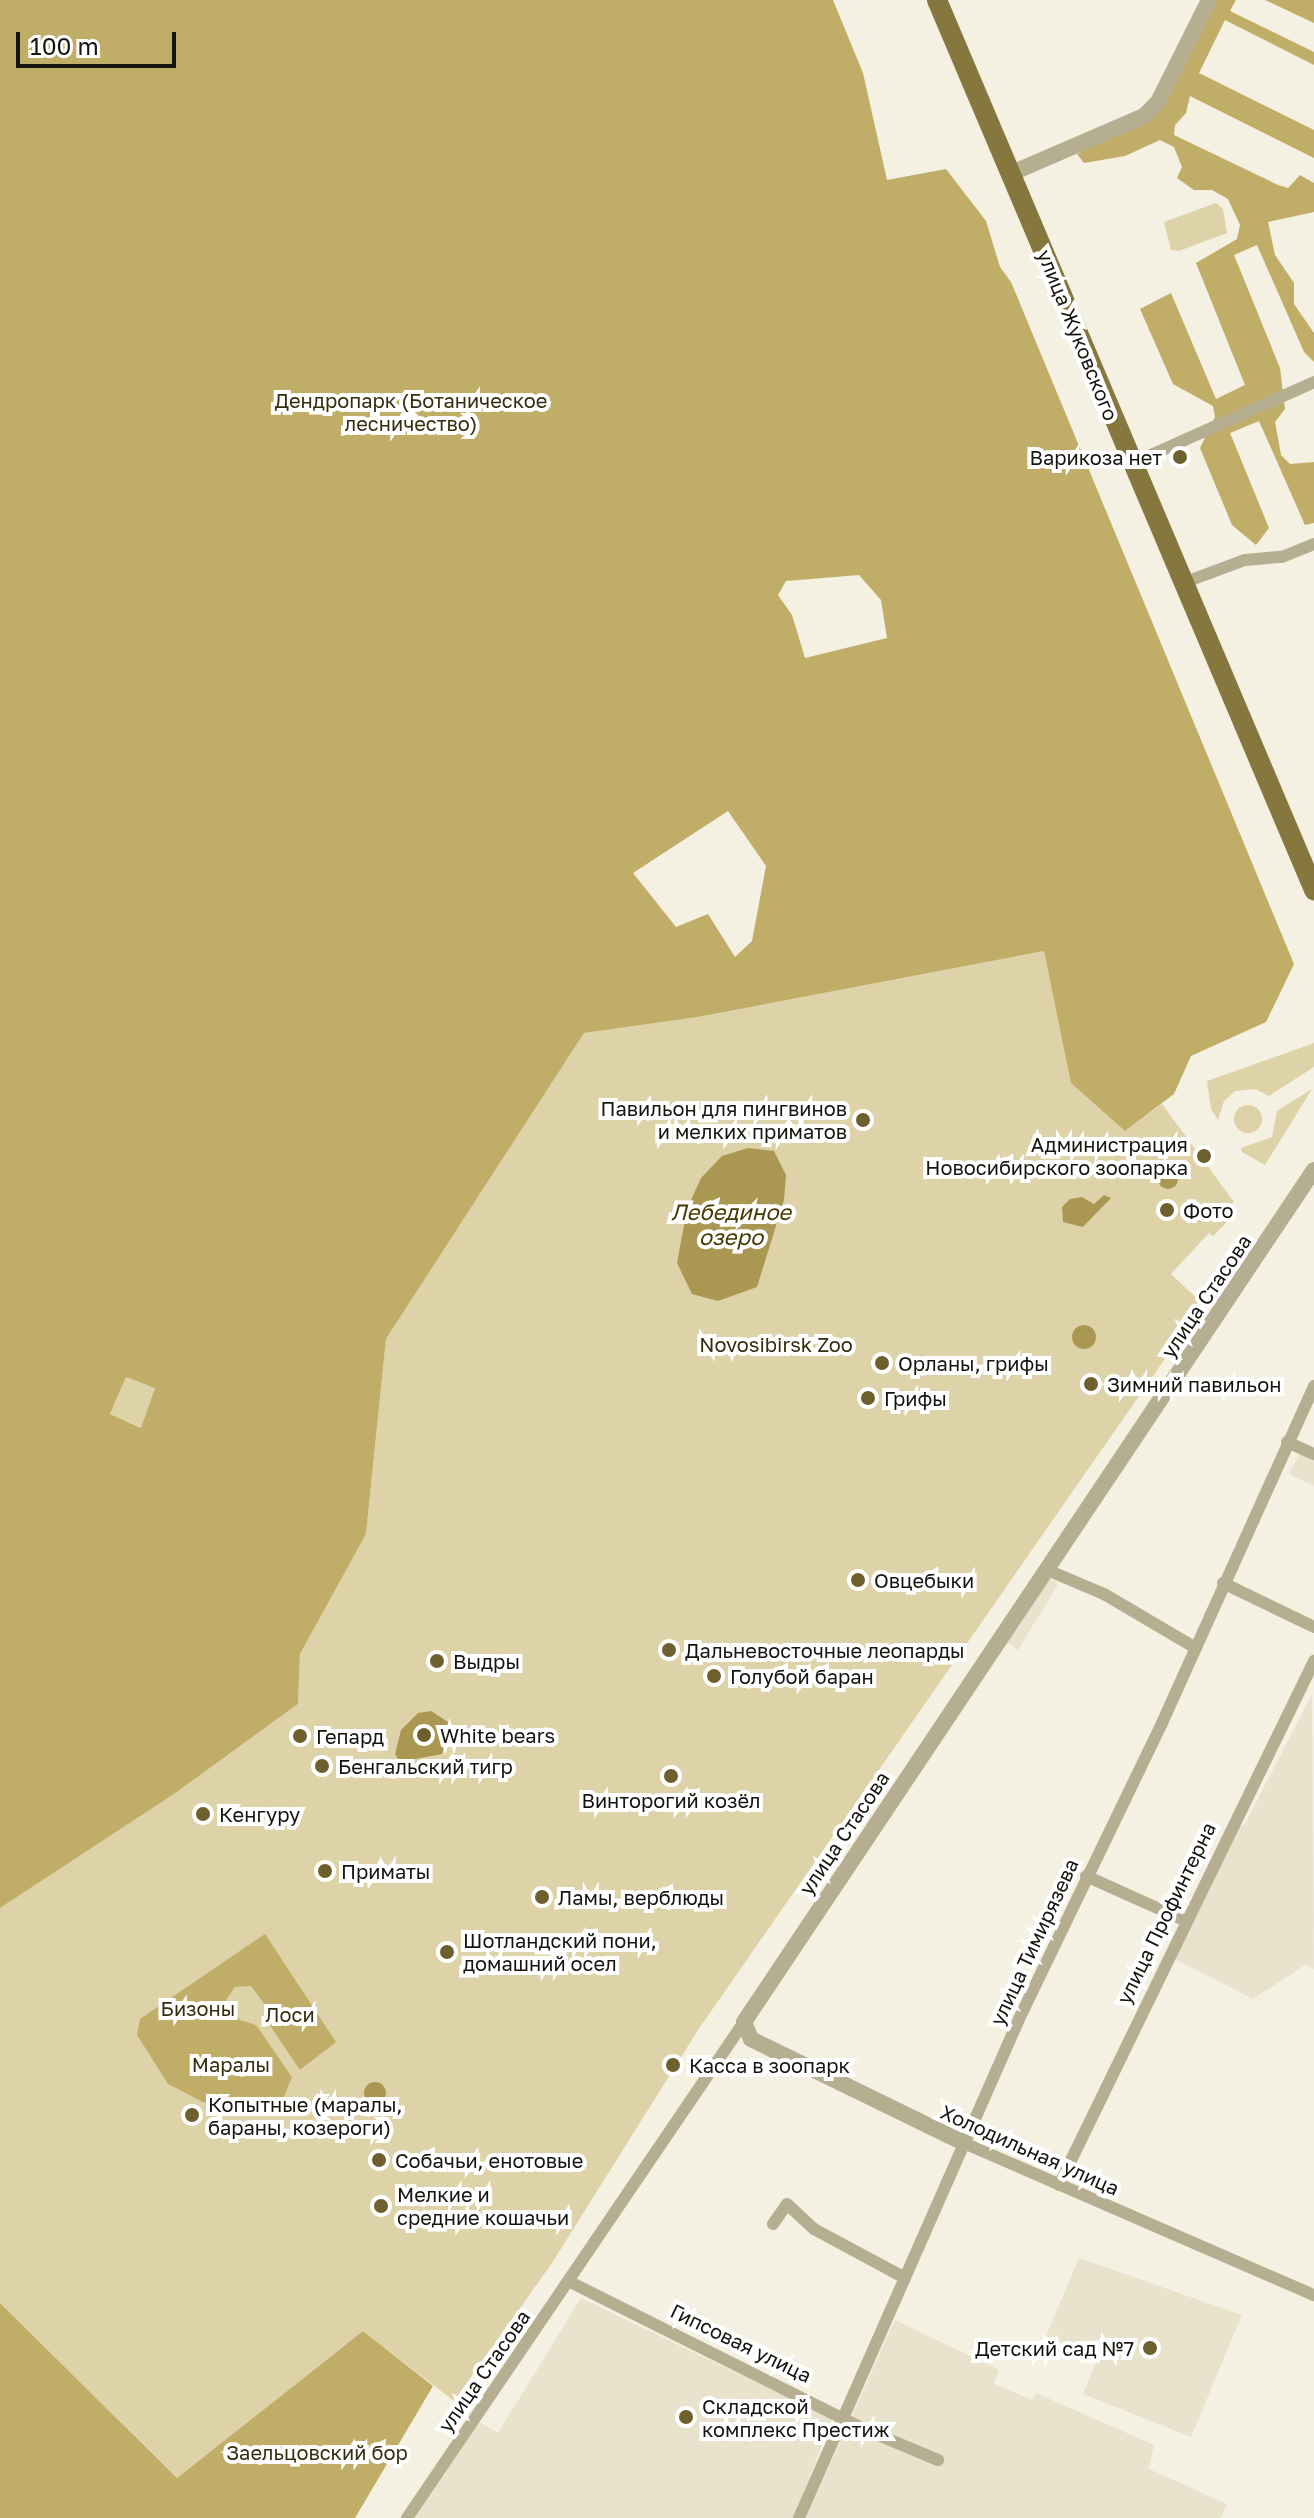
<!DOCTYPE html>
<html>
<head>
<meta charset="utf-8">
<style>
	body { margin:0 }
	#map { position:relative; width:1314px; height:2518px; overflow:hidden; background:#f4f0e2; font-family:"Golos Text",sans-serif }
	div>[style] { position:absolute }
	.built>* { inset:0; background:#e9e3ce }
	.green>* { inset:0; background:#ded3a8 }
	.round { border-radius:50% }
	.forest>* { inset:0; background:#c0ad68 }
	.water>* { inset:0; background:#aa9852 }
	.minor>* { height:12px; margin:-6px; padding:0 6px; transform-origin:6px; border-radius:6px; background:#b6ae91 }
	.tertiary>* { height:16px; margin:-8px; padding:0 8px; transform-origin:8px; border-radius:8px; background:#b6ae91 }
	.primary>* { height:20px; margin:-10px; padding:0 10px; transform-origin:10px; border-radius:10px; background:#85773e }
	.dots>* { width:22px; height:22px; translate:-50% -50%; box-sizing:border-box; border:4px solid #fff; border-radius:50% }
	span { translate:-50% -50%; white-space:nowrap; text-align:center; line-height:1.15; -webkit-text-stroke:8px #fff; paint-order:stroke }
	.street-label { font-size:20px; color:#15140f }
	.park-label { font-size:20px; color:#352d0d }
	.poi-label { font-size:20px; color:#15140f }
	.right { translate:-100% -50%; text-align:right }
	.left { translate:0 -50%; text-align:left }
	.water-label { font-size:22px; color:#463900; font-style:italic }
	.scale { position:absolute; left:16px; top:32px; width:160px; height:36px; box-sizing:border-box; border:4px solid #15140f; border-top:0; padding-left:10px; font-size:24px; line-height:28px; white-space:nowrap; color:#15140f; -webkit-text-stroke:6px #fff; paint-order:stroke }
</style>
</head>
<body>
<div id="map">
	<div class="built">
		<div style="clip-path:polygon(1300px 1452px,1314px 1460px,1314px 1486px,1289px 1474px)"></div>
		<div style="clip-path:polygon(1045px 1576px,1058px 1584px,1018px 1650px,1005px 1641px)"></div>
		<div style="clip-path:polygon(1312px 1694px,1314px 1969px,1305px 1965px,1253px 1999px,1172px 1958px,1233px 1830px,1245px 1824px)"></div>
		<div style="clip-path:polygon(1079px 2258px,1242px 2315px,1191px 2437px,1083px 2394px,1097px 2359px,1046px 2336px)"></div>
		<div style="clip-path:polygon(581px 2298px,832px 2419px,794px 2518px,413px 2518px,478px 2421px,498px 2433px)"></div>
		<div style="clip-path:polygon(895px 2320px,999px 2370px,994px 2384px,1032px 2400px,1036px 2393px,1154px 2445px,1149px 2469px,1227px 2504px,1220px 2518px,806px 2518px)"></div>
	</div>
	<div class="green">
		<div style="clip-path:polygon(1216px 203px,1223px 209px,1227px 233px,1179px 251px,1171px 250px,1164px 222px)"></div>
		<div style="clip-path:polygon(1044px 951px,1072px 1083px,1125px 1131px,1162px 1104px,1234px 1202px,1221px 1212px,1227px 1222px,1213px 1236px,1209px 1233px,1171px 1274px,1203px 1304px,698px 2030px,552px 2263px,454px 2401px,363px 2331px,177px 2478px,0 2303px,0 1908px,174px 1794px,298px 1704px,300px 1654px,366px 1534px,386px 1339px,584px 1033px,698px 1017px)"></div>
		<div style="clip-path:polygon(1314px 1043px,1314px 1067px,1269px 1096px,1255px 1089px,1235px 1091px,1224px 1101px,1218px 1120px,1211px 1109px,1207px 1081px)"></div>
		<div style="clip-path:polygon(1312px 1089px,1265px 1165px,1242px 1152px,1241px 1148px,1272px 1137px,1277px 1111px)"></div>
		<div class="round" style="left:1234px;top:1105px;width:28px;height:28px"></div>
		<div style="clip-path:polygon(126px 1377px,155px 1387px,142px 1428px,110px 1414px)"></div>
	</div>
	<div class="forest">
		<div style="clip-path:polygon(evenodd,0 0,833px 0,863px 73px,887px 180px,946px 169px,986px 221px,1000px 267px,1011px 282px,1294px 964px,1266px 1022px,1191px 1056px,1174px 1094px,1125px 1131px,1071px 1083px,1044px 951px,698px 1017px,584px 1033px,386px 1339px,366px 1534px,300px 1654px,298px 1704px,174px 1794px,0 1908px,0 0,859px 575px,881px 600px,887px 638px,805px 658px,792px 615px,778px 595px,786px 581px,859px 575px,0 0,728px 811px,766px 866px,752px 941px,735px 957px,708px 914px,676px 927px,633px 873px,728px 811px,0 0,126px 1377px,155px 1388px,141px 1428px,110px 1414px,126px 1377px)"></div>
		<div style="clip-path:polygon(1213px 0,1236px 0,1230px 11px,1314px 52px,1314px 65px,1225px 20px,1199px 73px,1314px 130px,1314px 158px,1190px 96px,1186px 113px,1175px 125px,1174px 135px,1278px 185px,1288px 188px,1300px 175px,1314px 183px,1314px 212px,1268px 222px,1275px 255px,1294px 283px,1294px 304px,1314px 333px,1314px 362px,1304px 352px,1257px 245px,1234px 255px,1280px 368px,1285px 409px,1275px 422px,1281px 455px,1290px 464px,1314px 462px,1314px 523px,1305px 525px,1259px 421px,1230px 433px,1269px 528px,1256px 545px,1232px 525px,1200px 448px,1215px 417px,1213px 406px,1173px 384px,1140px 309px,1171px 293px,1216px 399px,1245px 385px,1196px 263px,1237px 239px,1240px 225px,1228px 199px,1212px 190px,1194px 190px,1177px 178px,1182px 167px,1174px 147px,1160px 140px,1125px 156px,1084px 163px,1077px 154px,1148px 117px)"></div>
		<div style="clip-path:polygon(1265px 0,1314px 0,1314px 23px)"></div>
		<div style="clip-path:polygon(265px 1934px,336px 2042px,300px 2070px,265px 2018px,266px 2006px,251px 1986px,235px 1987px,226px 2000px,233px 2011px,240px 2020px,256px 2025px,292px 2077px,276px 2116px,203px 2102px,168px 2084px,137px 2035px,140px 2019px)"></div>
		<div style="clip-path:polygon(0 2303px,177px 2478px,363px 2331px,433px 2386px,355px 2518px,0 2518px)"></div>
	</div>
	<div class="water">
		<div style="clip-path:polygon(748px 1148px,774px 1151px,786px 1175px,784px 1200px,757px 1287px,718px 1301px,692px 1294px,677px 1263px,687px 1209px,701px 1178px,722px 1156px)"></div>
		<div class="round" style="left:1158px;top:1169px;width:20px;height:20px"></div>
		<div style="clip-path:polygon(1104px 1195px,1111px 1198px,1083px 1227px,1063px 1222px,1062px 1207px,1070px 1199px,1082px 1197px,1094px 1204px)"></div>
		<div class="round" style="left:1072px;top:1325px;width:24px;height:24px"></div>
		<div style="clip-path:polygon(431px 1711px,451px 1724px,442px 1754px,400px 1762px,395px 1754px,401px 1730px,418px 1713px)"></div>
		<div class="round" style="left:364px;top:2082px;width:22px;height:22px"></div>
	</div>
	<div class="minor">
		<div style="left:1131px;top:464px;width:201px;rotate:-24.1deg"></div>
		<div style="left:1183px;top:583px;width:66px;rotate:-20.4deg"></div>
		<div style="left:1245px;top:560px;width:37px;rotate:-5deg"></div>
		<div style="left:1282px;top:557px;width:35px;rotate:-22deg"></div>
		<div style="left:1287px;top:1442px;width:30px;rotate:24deg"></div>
		<div style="left:1045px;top:1569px;width:64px;rotate:23deg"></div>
		<div style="left:1104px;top:1594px;width:104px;rotate:30.5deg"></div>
		<div style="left:1223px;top:1583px;width:101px;rotate:25.8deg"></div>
		<div style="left:1086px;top:1876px;width:107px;rotate:24.2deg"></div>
		<div style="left:964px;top:2143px;width:382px;rotate:23.5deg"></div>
		<div style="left:1059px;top:2185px;width:583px;rotate:-64.05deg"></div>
		<div style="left:773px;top:2224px;width:24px;rotate:-55deg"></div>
		<div style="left:787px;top:2204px;width:37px;rotate:43deg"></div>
		<div style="left:814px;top:2229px;width:101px;rotate:28.3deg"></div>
		<div style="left:570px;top:2282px;width:321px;rotate:26.6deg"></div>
		<div style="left:857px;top:2426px;width:88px;rotate:22.8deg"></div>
		<div style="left:407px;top:2518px;width:600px;rotate:-55.81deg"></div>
		<div style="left:799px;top:2518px;width:548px;rotate:-66.2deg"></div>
		<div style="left:1020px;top:2017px;width:326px;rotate:-64.2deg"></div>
		<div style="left:1162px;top:1723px;width:370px;rotate:-65.7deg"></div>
	</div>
	<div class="tertiary">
		<div style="left:1012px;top:173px;width:144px;rotate:-23.4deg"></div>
		<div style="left:1144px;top:116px;width:20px;rotate:-45deg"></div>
		<div style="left:1158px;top:102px;width:114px;rotate:-63.4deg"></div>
		<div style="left:964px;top:2143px;width:237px;rotate:-154deg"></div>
		<div style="left:751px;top:2039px;width:18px;rotate:-112deg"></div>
		<div style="left:744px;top:2022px;width:1025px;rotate:-56.22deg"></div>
	</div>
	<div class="primary">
		<div style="left:937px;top:0;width:967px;rotate:67.04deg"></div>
	</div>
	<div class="dots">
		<div style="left:1180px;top:457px;background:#6d602d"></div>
		<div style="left:863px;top:1120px;background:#6d602d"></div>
		<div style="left:1204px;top:1156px;background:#6d602d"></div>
		<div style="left:1167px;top:1210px;background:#6d602d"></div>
		<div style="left:882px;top:1363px;background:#6d602d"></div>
		<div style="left:1091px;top:1384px;background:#6d602d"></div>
		<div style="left:868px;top:1398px;background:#6d602d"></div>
		<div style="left:858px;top:1580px;background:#6d602d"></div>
		<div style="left:669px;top:1650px;background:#6d602d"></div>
		<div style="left:437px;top:1661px;background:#6d602d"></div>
		<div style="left:714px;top:1676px;background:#6d602d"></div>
		<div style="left:424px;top:1735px;background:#6d602d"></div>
		<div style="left:300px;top:1736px;background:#6d602d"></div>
		<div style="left:322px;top:1766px;background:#6d602d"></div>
		<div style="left:671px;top:1776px;background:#6d602d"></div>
		<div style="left:203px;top:1814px;background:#6d602d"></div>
		<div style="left:325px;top:1871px;background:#6d602d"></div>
		<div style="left:542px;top:1897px;background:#6d602d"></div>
		<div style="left:447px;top:1952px;background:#6d602d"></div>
		<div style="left:673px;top:2065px;background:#6d602d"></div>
		<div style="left:192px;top:2115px;background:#6d602d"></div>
		<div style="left:379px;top:2160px;background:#6d602d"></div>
		<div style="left:381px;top:2206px;background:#6d602d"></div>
		<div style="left:1150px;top:2348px;background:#6d602d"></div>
		<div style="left:686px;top:2417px;background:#6d602d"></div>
	</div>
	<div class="street-label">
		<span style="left:1078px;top:335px;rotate:68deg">улица Жуковского</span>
		<span style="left:1206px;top:1296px;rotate:-56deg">улица Стасова</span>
		<span style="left:844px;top:1833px;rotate:-56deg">улица Стасова</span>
		<span style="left:1166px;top:1913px;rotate:-64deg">улица Профинтерна</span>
		<span style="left:1034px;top:1942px;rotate:-65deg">улица Тимирязева</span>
		<span style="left:1030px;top:2150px;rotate:24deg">Холодильная улица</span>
		<span style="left:741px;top:2343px;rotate:26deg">Гипсовая улица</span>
		<span style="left:484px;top:2371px;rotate:-55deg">улица Стасова</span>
	</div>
	<div class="park-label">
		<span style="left:411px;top:412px">Дендропарк (Ботаническое<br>лесничество)</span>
		<span style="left:776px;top:1344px">Novosibirsk Zoo</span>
		<span style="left:198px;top:2008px">Бизоны</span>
		<span style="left:290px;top:2014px">Лоси</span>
		<span style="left:231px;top:2064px">Маралы</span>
		<span style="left:317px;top:2452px">Заельцовский бор</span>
	</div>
	<div class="poi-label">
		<span class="right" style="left:1162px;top:457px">Варикоза нет</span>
		<span class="right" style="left:847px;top:1120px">Павильон для пингвинов<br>и мелких приматов</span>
		<span class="right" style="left:1188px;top:1156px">Администрация<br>Новосибирского зоопарка</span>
		<span class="left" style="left:1183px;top:1210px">Фото</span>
		<span class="left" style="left:898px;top:1363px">Орланы, грифы</span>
		<span class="left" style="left:1107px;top:1384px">Зимний павильон</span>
		<span class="left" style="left:884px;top:1398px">Грифы</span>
		<span class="left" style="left:874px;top:1580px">Овцебыки</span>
		<span class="left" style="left:685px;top:1650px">Дальневосточные леопарды</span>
		<span class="left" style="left:453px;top:1661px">Выдры</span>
		<span class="left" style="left:730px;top:1676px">Голубой баран</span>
		<span class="left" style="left:440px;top:1735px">White bears</span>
		<span class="left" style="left:316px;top:1736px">Гепард</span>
		<span class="left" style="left:338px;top:1766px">Бенгальский тигр</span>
		<span style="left:671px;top:1800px">Винторогий козёл</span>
		<span class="left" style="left:219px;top:1814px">Кенгуру</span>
		<span class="left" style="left:341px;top:1871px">Приматы</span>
		<span class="left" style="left:558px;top:1897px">Ламы, верблюды</span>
		<span class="left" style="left:463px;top:1952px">Шотландский пони,<br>домашний осел</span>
		<span class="left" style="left:689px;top:2065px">Касса в зоопарк</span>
		<span class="left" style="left:208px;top:2116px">Копытные (маралы,<br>бараны, козероги)</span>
		<span class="left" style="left:395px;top:2160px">Собачьи, енотовые</span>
		<span class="left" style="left:397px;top:2206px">Мелкие и<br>средние кошачьи</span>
		<span class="right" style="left:1134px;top:2348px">Детский сад №7</span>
		<span class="left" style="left:702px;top:2418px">Складской<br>комплекс Престиж</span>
	</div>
	<div class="water-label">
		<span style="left:731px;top:1224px">Лебединое<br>озеро</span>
	</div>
	<div class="scale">100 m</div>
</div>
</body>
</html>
